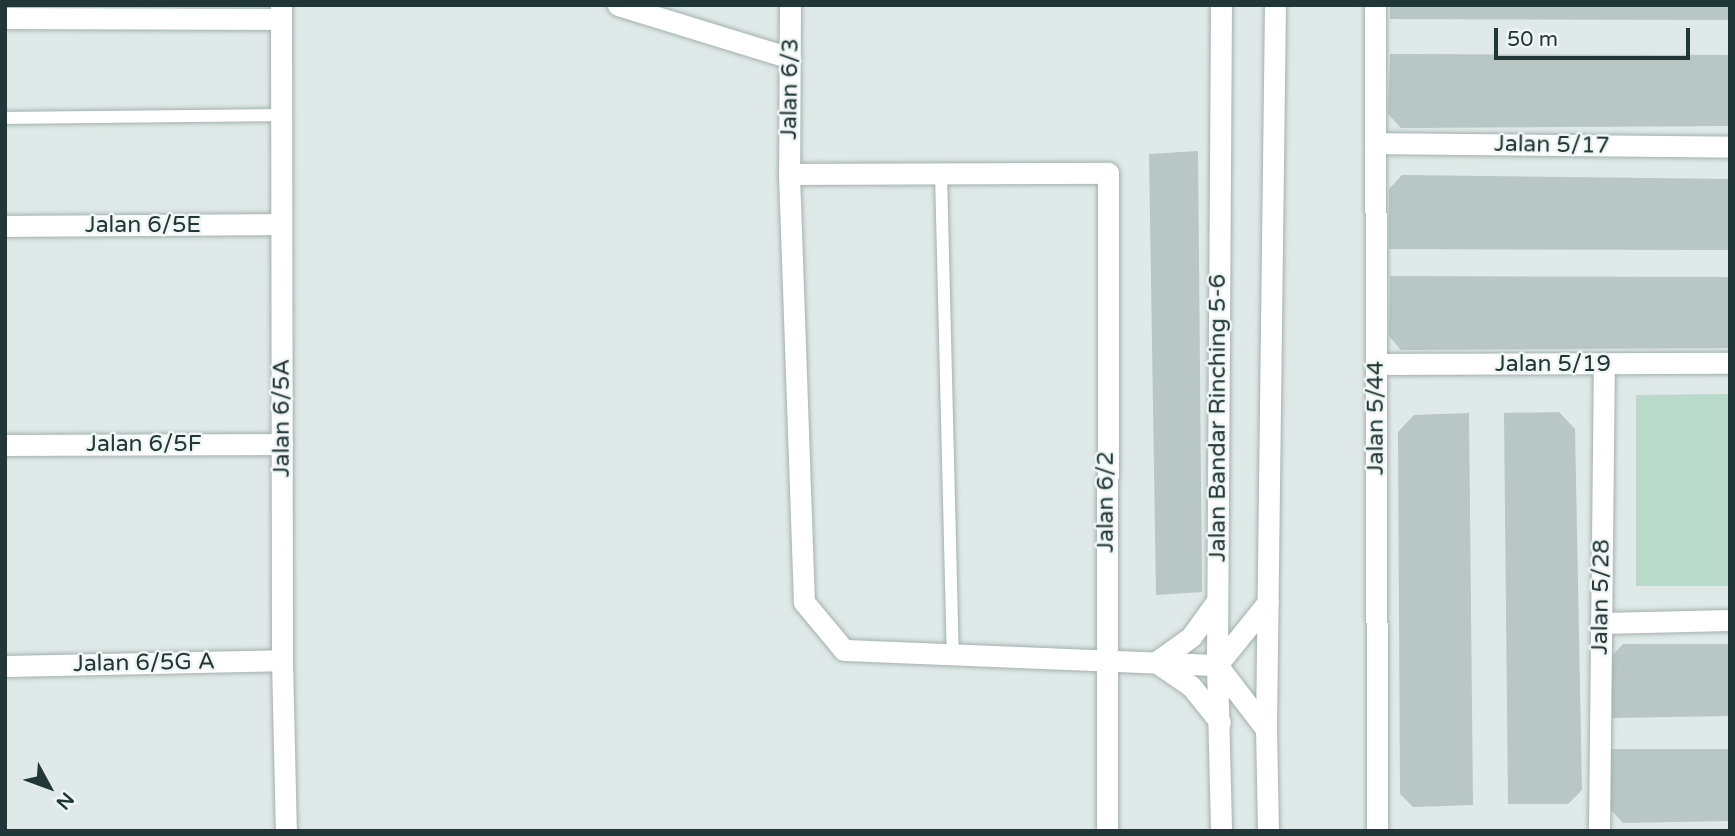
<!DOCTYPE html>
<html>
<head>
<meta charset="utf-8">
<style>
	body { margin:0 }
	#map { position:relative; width:1735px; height:836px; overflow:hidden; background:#dfe9e7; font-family:"Varela Round",sans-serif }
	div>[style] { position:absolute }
	.green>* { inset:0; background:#b9d9ca }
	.building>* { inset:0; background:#b8c6c4 }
	.roads { filter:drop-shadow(0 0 2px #a2b0af) drop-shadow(0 0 2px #a2b0af) }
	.service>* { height:12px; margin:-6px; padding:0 6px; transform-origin:6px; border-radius:6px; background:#fff }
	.minor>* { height:21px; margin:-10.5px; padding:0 10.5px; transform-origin:10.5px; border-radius:10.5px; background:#fff }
	.tertiary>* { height:21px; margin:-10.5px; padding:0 10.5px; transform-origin:10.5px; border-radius:10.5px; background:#fff }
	span { translate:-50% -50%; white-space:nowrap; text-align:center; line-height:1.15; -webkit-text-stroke:5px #eff6f4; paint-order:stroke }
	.street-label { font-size:23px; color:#213737 }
	.frame { position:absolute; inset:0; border:7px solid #213737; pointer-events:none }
	.north { position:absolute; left:14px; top:752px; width:70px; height:70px; -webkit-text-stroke:5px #eff6f4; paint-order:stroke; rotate:131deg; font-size:19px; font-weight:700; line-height:28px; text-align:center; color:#213737 }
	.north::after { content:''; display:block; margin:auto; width:24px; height:32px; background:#213737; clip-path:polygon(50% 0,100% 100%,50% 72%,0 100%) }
	.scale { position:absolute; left:1494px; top:28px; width:196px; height:32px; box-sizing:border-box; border:4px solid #213737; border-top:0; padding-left:9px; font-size:21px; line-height:24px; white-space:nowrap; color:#213737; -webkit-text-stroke:5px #eff6f4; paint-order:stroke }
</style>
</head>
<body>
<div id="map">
	<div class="green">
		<div style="clip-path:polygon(1730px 394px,1730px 586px,1636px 586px,1636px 395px)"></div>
	</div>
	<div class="building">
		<div style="clip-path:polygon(1390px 5px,1730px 5px,1730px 20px,1390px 19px)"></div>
		<div style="clip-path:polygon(1390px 54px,1730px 55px,1730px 126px,1401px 128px,1388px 114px)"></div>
		<div style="clip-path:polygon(1198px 151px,1202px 592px,1156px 595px,1149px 154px)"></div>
		<div style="clip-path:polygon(1402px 175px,1730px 179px,1730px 250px,1389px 249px,1389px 189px)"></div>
		<div style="clip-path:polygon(1390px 276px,1730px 277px,1730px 348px,1401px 350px,1389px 336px)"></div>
		<div style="clip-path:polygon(1559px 412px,1575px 429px,1582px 790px,1568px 804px,1508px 804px,1504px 413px)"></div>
		<div style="clip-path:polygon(1469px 413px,1473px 805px,1413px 807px,1400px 794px,1398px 432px,1414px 415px)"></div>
		<div style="clip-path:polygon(1623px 644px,1730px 644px,1730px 716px,1612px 718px,1610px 658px)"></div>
		<div style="clip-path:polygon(1611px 749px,1730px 749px,1730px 821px,1623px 823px,1610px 809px)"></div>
	</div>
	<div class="roads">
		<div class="service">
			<div style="left:5px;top:118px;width:276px;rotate:-0.6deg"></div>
			<div style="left:941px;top:173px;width:481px;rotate:88.6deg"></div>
		</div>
		<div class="minor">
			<div style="left:281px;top:5px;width:655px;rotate:89.91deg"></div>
			<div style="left:282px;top:660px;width:171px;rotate:88.7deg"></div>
			<div style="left:618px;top:5px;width:180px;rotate:17.1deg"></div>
			<div style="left:790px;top:5px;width:169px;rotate:90.3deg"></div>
			<div style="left:789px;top:174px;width:428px;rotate:88deg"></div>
			<div style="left:804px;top:602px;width:62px;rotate:50.2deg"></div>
			<div style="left:844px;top:650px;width:373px;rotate:2.3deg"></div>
			<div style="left:1375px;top:5px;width:826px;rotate:89.86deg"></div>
			<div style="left:5px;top:18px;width:276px;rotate:0.2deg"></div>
			<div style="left:1375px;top:143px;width:355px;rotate:0.6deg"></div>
			<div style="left:789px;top:174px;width:319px;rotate:-0.2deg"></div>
			<div style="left:1108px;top:173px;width:658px;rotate:90.09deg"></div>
			<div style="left:5px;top:226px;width:276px;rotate:-0.4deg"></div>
			<div style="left:1376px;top:364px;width:354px;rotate:-0.2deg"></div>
			<div style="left:5px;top:445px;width:277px;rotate:-0.2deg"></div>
			<div style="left:1601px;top:623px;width:129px;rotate:-1.3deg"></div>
			<div style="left:5px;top:666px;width:277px;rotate:-1.2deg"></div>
			<div style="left:1599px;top:831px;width:467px;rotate:-89.4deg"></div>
		</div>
		<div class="tertiary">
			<div style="left:1221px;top:5px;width:660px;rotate:90.35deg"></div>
			<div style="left:1217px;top:665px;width:166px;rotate:88.6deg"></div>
			<div style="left:1217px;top:601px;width:44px;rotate:125.8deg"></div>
			<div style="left:1191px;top:637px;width:43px;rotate:144.5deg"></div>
			<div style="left:1156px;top:662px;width:42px;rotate:34.4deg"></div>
			<div style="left:1191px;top:686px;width:46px;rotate:51.1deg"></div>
			<div style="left:1217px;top:665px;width:81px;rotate:52.6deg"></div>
			<div style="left:1217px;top:665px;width:81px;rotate:-51deg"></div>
			<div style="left:1268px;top:831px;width:102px;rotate:-91.1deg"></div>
			<div style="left:1266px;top:729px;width:724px;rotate:-89.29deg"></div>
		</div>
	</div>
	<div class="street-label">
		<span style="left:790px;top:89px;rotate:-89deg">Jalan 6/3</span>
		<span style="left:1552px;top:145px;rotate:1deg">Jalan 5/17</span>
		<span style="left:143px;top:225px">Jalan 6/5E</span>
		<span style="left:1553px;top:364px">Jalan 5/19</span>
		<span style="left:282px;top:418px;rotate:-90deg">Jalan 6/5A</span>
		<span style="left:1218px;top:418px;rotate:-90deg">Jalan Bandar Rinching 5-6</span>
		<span style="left:1376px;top:418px;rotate:-90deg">Jalan 5/44</span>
		<span style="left:144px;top:444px">Jalan 6/5F</span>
		<span style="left:1106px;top:502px;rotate:-90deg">Jalan 6/2</span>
		<span style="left:1601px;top:597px;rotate:-89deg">Jalan 5/28</span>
		<span style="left:144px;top:663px;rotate:-1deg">Jalan 6/5G A</span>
	</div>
	<div class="frame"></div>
	<div class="north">N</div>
	<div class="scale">50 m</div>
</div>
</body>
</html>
